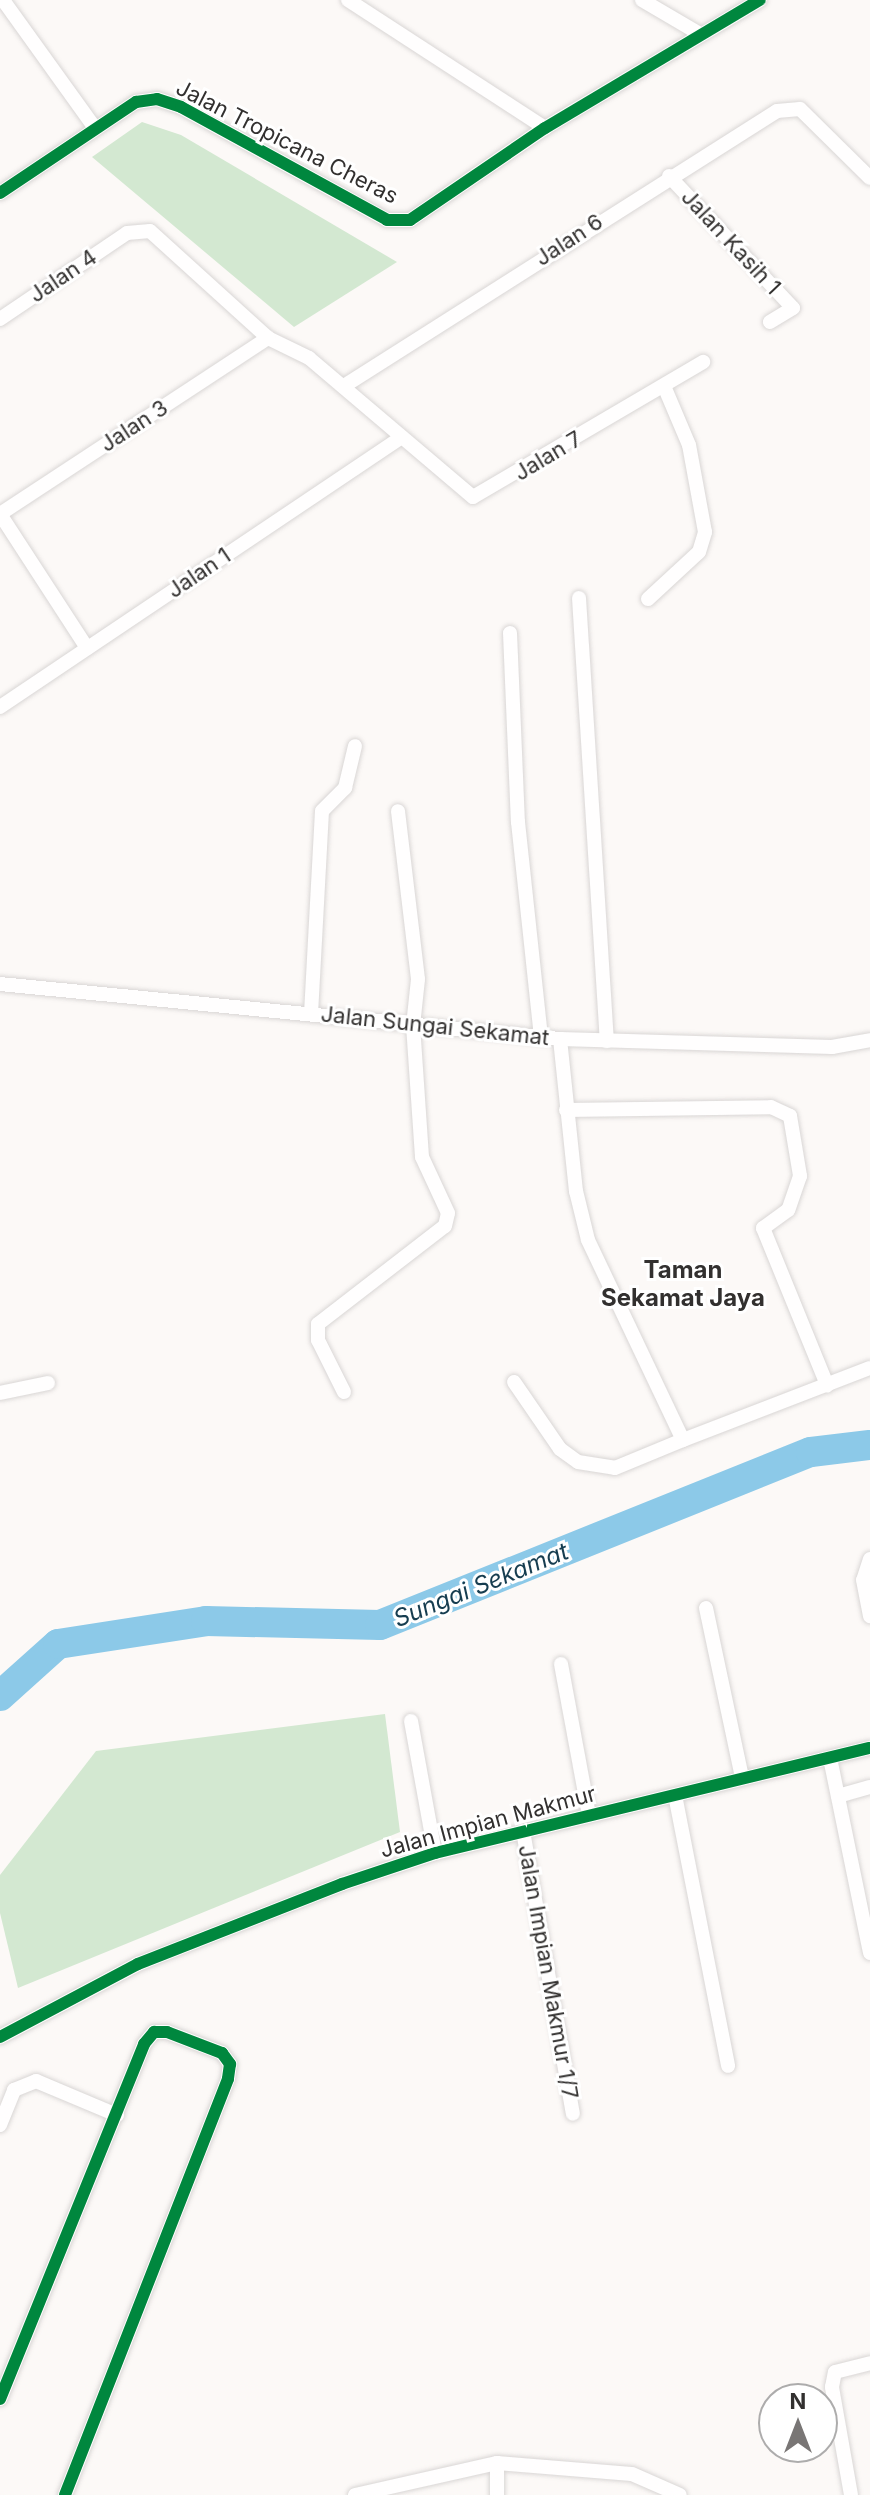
<!DOCTYPE html>
<html>
<head>
<meta charset="utf-8">
<style>
	body { margin:0 }
	#map { position:relative; width:870px; height:2495px; overflow:hidden; background:#fcf9f7; font-family:Inter,sans-serif }
	div>[style] { position:absolute }
	.green>* { inset:0; background:#d3e8d1 }
	.river>* { height:30px; margin:-15px; padding:0 15px; transform-origin:15px; border-radius:15px; background:#8cc9e8 }
	.roads { filter:drop-shadow(0 0 2px #d9d6d5) drop-shadow(0 0 2px #d9d6d5) }
	.minor>* { height:14px; margin:-7px; padding:0 7px; transform-origin:7px; border-radius:7px; background:#fffefe }
	.cycleway>* { height:12px; margin:-6px; padding:0 6px; transform-origin:6px; border-radius:6px; background:#00873e }
	span { translate:-50% -50%; white-space:nowrap; text-align:center; line-height:1.15; -webkit-text-stroke:6px #fff; paint-order:stroke }
	.street-label { font-size:22px; color:#32302f }
	.neighbourhood-label { font-size:24px; color:#32302f; font-weight:700 }
	.water-label { font-size:24px; color:#163d50; font-style:italic }
	.north { position:absolute; left:758px; top:2383px; width:80px; height:80px; box-sizing:border-box; background:#fff; border:2px solid #adacac; border-radius:50%; rotate:0deg; font-size:22px; font-weight:700; line-height:32px; text-align:center; color:#32302f }
	.north::after { content:''; display:block; margin:auto; width:28px; height:36px; background:#797675; clip-path:polygon(50% 0,100% 100%,50% 72%,0 100%) }
</style>
</head>
<body>
<div id="map">
	<div class="green">
		<div style="clip-path:polygon(142px 122px,181px 135px,397px 262px,294px 327px,92px 157px)"></div>
		<div style="clip-path:polygon(385px 1714px,400px 1832px,18px 1988px,0 1913px,0 1875px,96px 1751px)"></div>
	</div>
	<div class="river">
		<div style="left:0;top:1696px;width:78px;rotate:-41.9deg"></div>
		<div style="left:58px;top:1644px;width:150px;rotate:-8.8deg"></div>
		<div style="left:206px;top:1621px;width:174px;rotate:1.3deg"></div>
		<div style="left:380px;top:1625px;width:464px;rotate:-21.9deg"></div>
		<div style="left:811px;top:1452px;width:59px;rotate:-6.8deg"></div>
	</div>
	<div class="roads">
		<div class="minor">
			<div style="left:3px;top:0;width:158px;rotate:54.3deg"></div>
			<div style="left:348px;top:0;width:235px;rotate:33deg"></div>
			<div style="left:642px;top:0;width:67px;rotate:30.4deg"></div>
			<div style="left:669px;top:176px;width:181px;rotate:46.8deg"></div>
			<div style="left:793px;top:308px;width:27px;rotate:149deg"></div>
			<div style="left:0;top:193px;width:164px;rotate:-33.8deg"></div>
			<div style="left:136px;top:102px;width:21px;rotate:-8deg"></div>
			<div style="left:157px;top:99px;width:25px;rotate:18deg"></div>
			<div style="left:181px;top:107px;width:235px;rotate:28.7deg"></div>
			<div style="left:387px;top:220px;width:23px"></div>
			<div style="left:410px;top:220px;width:163px;rotate:-34.3deg"></div>
			<div style="left:545px;top:128px;width:250px;rotate:-30.8deg"></div>
			<div style="left:0;top:319px;width:153px;rotate:-34.1deg"></div>
			<div style="left:127px;top:233px;width:23px;rotate:-5deg"></div>
			<div style="left:150px;top:231px;width:159px;rotate:42.2deg"></div>
			<div style="left:268px;top:338px;width:46px;rotate:26deg"></div>
			<div style="left:309px;top:358px;width:215px;rotate:40.3deg"></div>
			<div style="left:473px;top:497px;width:267px;rotate:-30.4deg"></div>
			<div style="left:344px;top:386px;width:513px;rotate:-32.42deg"></div>
			<div style="left:777px;top:111px;width:23px;rotate:-5deg"></div>
			<div style="left:800px;top:109px;width:98px;rotate:44.6deg"></div>
			<div style="left:0;top:514px;width:321px;rotate:-33.3deg"></div>
			<div style="left:0;top:514px;width:160px;rotate:57deg"></div>
			<div style="left:579px;top:598px;width:444px;rotate:86.4deg"></div>
			<div style="left:648px;top:599px;width:69px;rotate:-42.7deg"></div>
			<div style="left:699px;top:552px;width:21px;rotate:-73deg"></div>
			<div style="left:705px;top:532px;width:88px;rotate:-100.4deg"></div>
			<div style="left:689px;top:445px;width:64px;rotate:-113deg"></div>
			<div style="left:510px;top:633px;width:189px;rotate:87.6deg"></div>
			<div style="left:518px;top:822px;width:216px;rotate:83.9deg"></div>
			<div style="left:0;top:707px;width:481px;rotate:-33.9deg"></div>
			<div style="left:0;top:984px;width:563px;rotate:5.61deg"></div>
			<div style="left:560px;top:1039px;width:272px;rotate:1.7deg"></div>
			<div style="left:832px;top:1047px;width:39px;rotate:-10deg"></div>
			<div style="left:311px;top:1014px;width:203px;rotate:-86.9deg"></div>
			<div style="left:322px;top:811px;width:33px;rotate:-45deg"></div>
			<div style="left:345px;top:788px;width:43px;rotate:-76.6deg"></div>
			<div style="left:560px;top:1039px;width:153px;rotate:84deg"></div>
			<div style="left:576px;top:1191px;width:50px;rotate:76.2deg"></div>
			<div style="left:588px;top:1240px;width:221px;rotate:64.6deg"></div>
			<div style="left:683px;top:1440px;width:200px;rotate:-21.1deg"></div>
			<div style="left:566px;top:1110px;width:205px;rotate:-0.8deg"></div>
			<div style="left:771px;top:1107px;width:21px;rotate:25deg"></div>
			<div style="left:790px;top:1116px;width:61px;rotate:80.5deg"></div>
			<div style="left:800px;top:1176px;width:36px;rotate:109deg"></div>
			<div style="left:788px;top:1210px;width:31px;rotate:144deg"></div>
			<div style="left:763px;top:1228px;width:170px;rotate:67.8deg"></div>
			<div style="left:514px;top:1382px;width:81px;rotate:55.5deg"></div>
			<div style="left:560px;top:1449px;width:22px;rotate:36deg"></div>
			<div style="left:578px;top:1462px;width:37px;rotate:9deg"></div>
			<div style="left:615px;top:1468px;width:74px;rotate:-22.4deg"></div>
			<div style="left:344px;top:1392px;width:58px;rotate:-116.6deg"></div>
			<div style="left:318px;top:1340px;width:16px;rotate:-90deg"></div>
			<div style="left:318px;top:1324px;width:160px;rotate:-37.7deg"></div>
			<div style="left:445px;top:1226px;width:13px;rotate:-77deg"></div>
			<div style="left:448px;top:1213px;width:62px;rotate:-114.9deg"></div>
			<div style="left:422px;top:1157px;width:131px;rotate:-93.9deg"></div>
			<div style="left:413px;top:1026px;width:47px;rotate:-83.9deg"></div>
			<div style="left:418px;top:979px;width:169px;rotate:-96.8deg"></div>
			<div style="left:0;top:1393px;width:49px;rotate:-11.8deg"></div>
			<div style="left:870px;top:1559px;width:22px;rotate:108deg"></div>
			<div style="left:863px;top:1580px;width:37px;rotate:79deg"></div>
			<div style="left:706px;top:1608px;width:174px;rotate:78deg"></div>
			<div style="left:561px;top:1664px;width:154px;rotate:79.5deg"></div>
			<div style="left:411px;top:1721px;width:134px;rotate:79.7deg"></div>
			<div style="left:830px;top:1758px;width:199px;rotate:78.4deg"></div>
			<div style="left:675px;top:1795px;width:276px;rotate:78.9deg"></div>
			<div style="left:838px;top:1796px;width:33px;rotate:-16deg"></div>
			<div style="left:523px;top:1831px;width:287px;rotate:80deg"></div>
			<div style="left:0;top:2037px;width:156px;rotate:-27.9deg"></div>
			<div style="left:138px;top:1964px;width:219px;rotate:-21.4deg"></div>
			<div style="left:342px;top:1884px;width:98px;rotate:-18.4deg"></div>
			<div style="left:435px;top:1853px;width:447px;rotate:-13.6deg"></div>
			<div style="left:0;top:2125px;width:38px;rotate:-68deg"></div>
			<div style="left:14px;top:2090px;width:24px;rotate:-22deg"></div>
			<div style="left:36px;top:2081px;width:88px;rotate:22.8deg"></div>
			<div style="left:0;top:2399px;width:383px;rotate:-67.9deg"></div>
			<div style="left:144px;top:2044px;width:16px;rotate:-50deg"></div>
			<div style="left:154px;top:2032px;width:13px"></div>
			<div style="left:167px;top:2032px;width:59px;rotate:20.9deg"></div>
			<div style="left:222px;top:2053px;width:14px;rotate:54deg"></div>
			<div style="left:230px;top:2064px;width:15px;rotate:98deg"></div>
			<div style="left:228px;top:2079px;width:447px;rotate:111.4deg"></div>
			<div style="left:497px;top:2463px;width:32px;rotate:90deg"></div>
			<div style="left:355px;top:2495px;width:146px;rotate:-12.7deg"></div>
			<div style="left:497px;top:2463px;width:135px;rotate:4.7deg"></div>
			<div style="left:632px;top:2474px;width:52px;rotate:23.6deg"></div>
			<div style="left:851px;top:2495px;width:110px;rotate:-100deg"></div>
			<div style="left:832px;top:2387px;width:15px;rotate:-79deg"></div>
			<div style="left:835px;top:2372px;width:36px;rotate:-14deg"></div>
		</div>
	</div>
	<div class="cycleway">
		<div style="left:0;top:193px;width:164px;rotate:-33.8deg"></div>
		<div style="left:136px;top:102px;width:21px;rotate:-8deg"></div>
		<div style="left:157px;top:99px;width:25px;rotate:18deg"></div>
		<div style="left:181px;top:107px;width:235px;rotate:28.7deg"></div>
		<div style="left:387px;top:220px;width:23px"></div>
		<div style="left:410px;top:220px;width:163px;rotate:-34.3deg"></div>
		<div style="left:545px;top:128px;width:250px;rotate:-30.8deg"></div>
		<div style="left:0;top:2037px;width:156px;rotate:-27.9deg"></div>
		<div style="left:138px;top:1964px;width:219px;rotate:-21.4deg"></div>
		<div style="left:342px;top:1884px;width:98px;rotate:-18.4deg"></div>
		<div style="left:435px;top:1853px;width:447px;rotate:-13.6deg"></div>
		<div style="left:0;top:2399px;width:383px;rotate:-67.9deg"></div>
		<div style="left:144px;top:2044px;width:16px;rotate:-50deg"></div>
		<div style="left:154px;top:2032px;width:13px"></div>
		<div style="left:167px;top:2032px;width:59px;rotate:20.9deg"></div>
		<div style="left:222px;top:2053px;width:14px;rotate:54deg"></div>
		<div style="left:230px;top:2064px;width:15px;rotate:98deg"></div>
		<div style="left:228px;top:2079px;width:447px;rotate:111.4deg"></div>
	</div>
	<div class="street-label">
		<span style="left:287px;top:142px;rotate:27deg">Jalan Tropicana Cheras</span>
		<span style="left:569px;top:240px;rotate:-33deg">Jalan 6</span>
		<span style="left:731px;top:242px;rotate:47deg">Jalan Kasih 1</span>
		<span style="left:63px;top:276px;rotate:-34deg">Jalan 4</span>
		<span style="left:134px;top:426px;rotate:-33deg">Jalan 3</span>
		<span style="left:548px;top:456px;rotate:-31deg">Jalan 7</span>
		<span style="left:199px;top:573px;rotate:-34deg">Jalan 1</span>
		<span style="left:435px;top:1026px;rotate:6deg">Jalan Sungai Sekamat</span>
		<span style="left:488px;top:1822px;rotate:-15deg">Jalan Impian Makmur</span>
		<span style="left:548px;top:1972px;rotate:80deg">Jalan Impian Makmur 1/7</span>
	</div>
	<div class="neighbourhood-label">
		<span style="left:683px;top:1284px">Taman<br>Sekamat Jaya</span>
	</div>
	<div class="water-label">
		<span style="left:481px;top:1585px;rotate:-22deg">Sungai Sekamat</span>
	</div>
	<div class="north">N</div>
</div>
</body>
</html>
